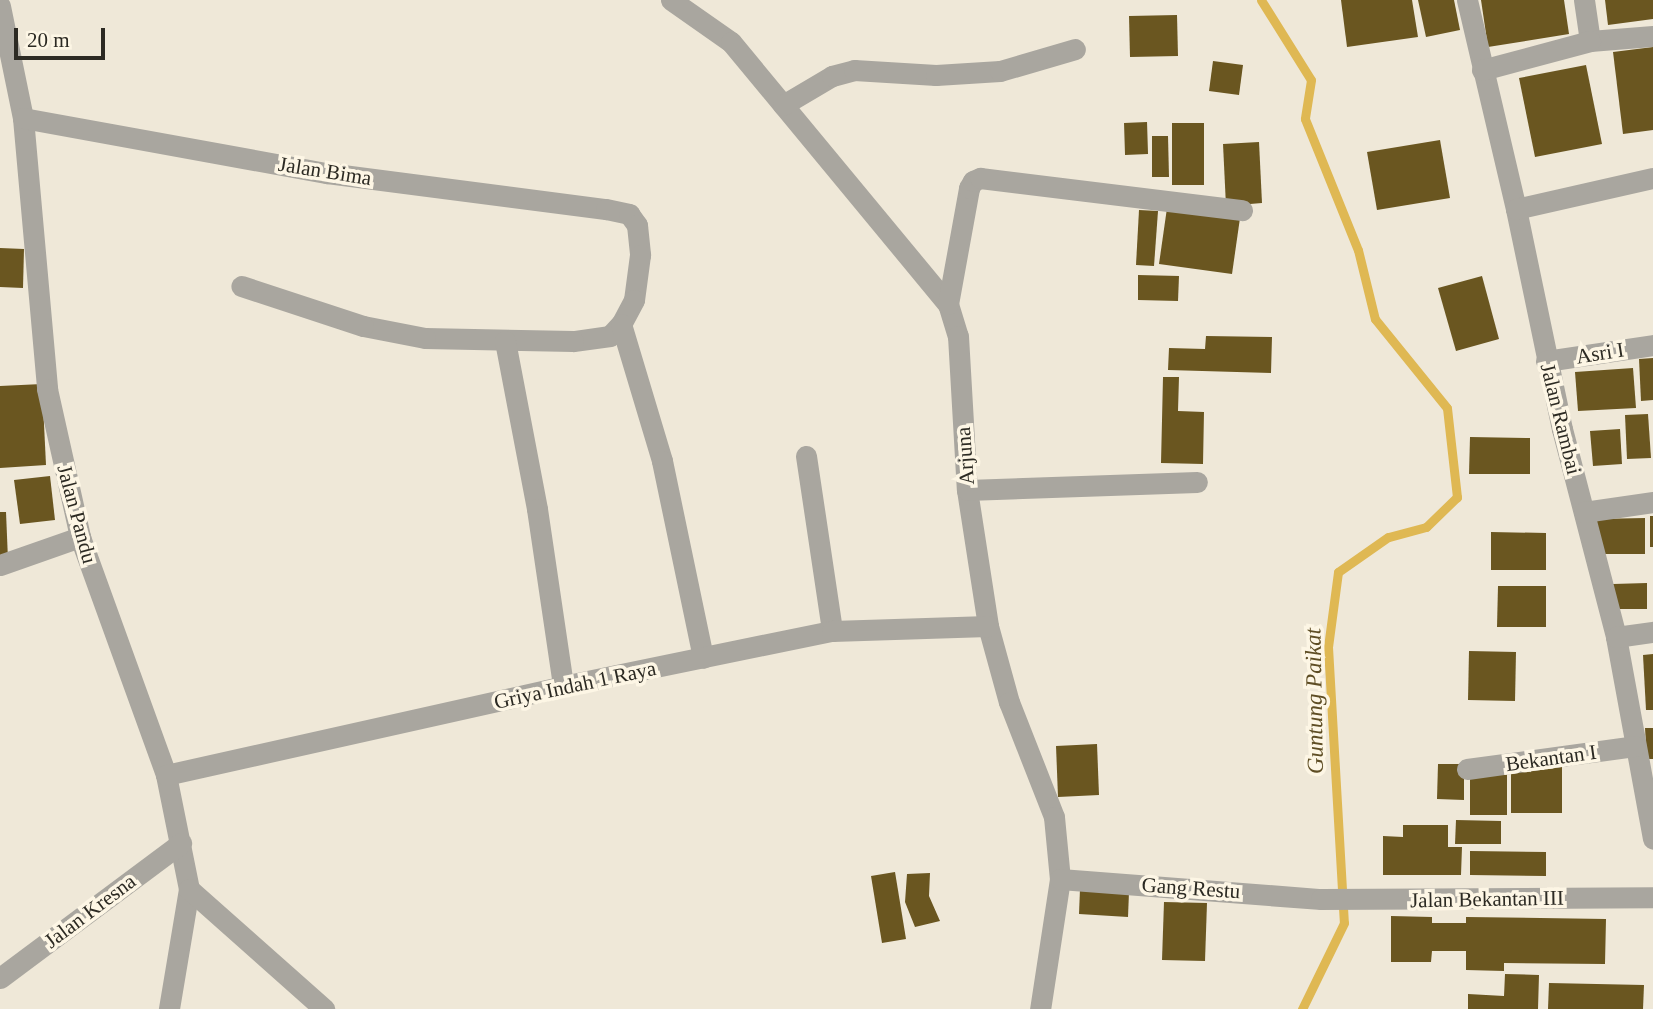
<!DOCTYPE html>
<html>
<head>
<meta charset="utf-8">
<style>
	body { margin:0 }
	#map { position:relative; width:1653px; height:1009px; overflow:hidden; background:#efe8d8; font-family:Georgia,serif }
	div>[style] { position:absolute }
	.stream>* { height:9px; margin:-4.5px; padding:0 4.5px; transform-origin:4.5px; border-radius:4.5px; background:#dfb853 }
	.building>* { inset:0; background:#6a5620 }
	.minor>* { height:21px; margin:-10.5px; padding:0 10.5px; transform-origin:10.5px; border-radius:10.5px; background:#a9a69f }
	span { translate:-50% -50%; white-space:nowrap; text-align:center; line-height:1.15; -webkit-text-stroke:7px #fdf6e5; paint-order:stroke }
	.street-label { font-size:21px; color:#2c2a23 }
	.water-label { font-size:23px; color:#5e4d24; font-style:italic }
	.scale { position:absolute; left:14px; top:28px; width:91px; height:32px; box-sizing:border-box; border:4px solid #2c2a23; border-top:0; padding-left:9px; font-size:21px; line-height:24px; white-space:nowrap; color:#2c2a23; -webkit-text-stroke:5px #fdf6e5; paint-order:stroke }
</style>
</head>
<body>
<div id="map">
	<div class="stream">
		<div style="left:1261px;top:0;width:94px;rotate:58deg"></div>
		<div style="left:1311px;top:80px;width:39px;rotate:99deg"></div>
		<div style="left:1305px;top:119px;width:141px;rotate:68deg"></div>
		<div style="left:1358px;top:250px;width:71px;rotate:76.2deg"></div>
		<div style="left:1375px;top:319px;width:114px;rotate:51deg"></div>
		<div style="left:1447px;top:408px;width:90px;rotate:83.6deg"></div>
		<div style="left:1457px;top:497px;width:43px;rotate:135.9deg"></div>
		<div style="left:1426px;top:527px;width:39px;rotate:165deg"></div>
		<div style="left:1388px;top:537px;width:61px;rotate:145deg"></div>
		<div style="left:1338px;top:572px;width:76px;rotate:97.6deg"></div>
		<div style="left:1328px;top:647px;width:276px;rotate:86.7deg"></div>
		<div style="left:1344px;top:923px;width:96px;rotate:116deg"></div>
	</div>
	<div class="building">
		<div style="clip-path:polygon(1341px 0,1412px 0,1418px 37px,1347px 47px)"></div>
		<div style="clip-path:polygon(1418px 0,1454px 0,1460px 30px,1426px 37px)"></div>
		<div style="clip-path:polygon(1481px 0,1564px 0,1569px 34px,1488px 47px)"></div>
		<div style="clip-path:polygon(1605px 0,1653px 0,1653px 19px,1608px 25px)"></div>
		<div style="clip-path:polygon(1177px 15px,1178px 56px,1130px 57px,1129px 16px)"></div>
		<div style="clip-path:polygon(1653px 47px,1653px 130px,1623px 134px,1613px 52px)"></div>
		<div style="clip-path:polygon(1213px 61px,1243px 65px,1239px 95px,1209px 91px)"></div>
		<div style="clip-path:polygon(1586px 65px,1602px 144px,1535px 157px,1519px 78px)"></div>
		<div style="clip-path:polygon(1147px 122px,1148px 154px,1125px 155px,1124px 123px)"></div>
		<div style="clip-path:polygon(1172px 123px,1204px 123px,1204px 185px,1172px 185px)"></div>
		<div style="clip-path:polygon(1152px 136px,1168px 136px,1169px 177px,1152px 177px)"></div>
		<div style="clip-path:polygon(1440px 140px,1450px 198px,1377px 210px,1367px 152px)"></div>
		<div style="clip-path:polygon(1259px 142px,1262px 203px,1226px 206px,1223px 144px)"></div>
		<div style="clip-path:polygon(1167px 208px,1240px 218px,1232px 274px,1159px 264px)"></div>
		<div style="clip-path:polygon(1139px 210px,1158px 211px,1154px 266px,1136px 265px)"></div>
		<div style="clip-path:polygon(0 248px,24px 249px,23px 288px,0 287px)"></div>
		<div style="clip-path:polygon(1138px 275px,1179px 276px,1178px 301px,1138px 300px)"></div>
		<div style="clip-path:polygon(1482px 276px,1499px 339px,1456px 351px,1438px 288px)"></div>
		<div style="clip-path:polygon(1206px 336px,1272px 337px,1271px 373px,1168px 370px,1169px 348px,1205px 349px)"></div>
		<div style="clip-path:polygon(1653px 358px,1653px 400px,1641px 401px,1639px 359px)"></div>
		<div style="clip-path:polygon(1633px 368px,1636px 408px,1578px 411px,1575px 372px)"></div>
		<div style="clip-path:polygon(1163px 377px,1179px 377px,1178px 411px,1204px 412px,1203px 464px,1161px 463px)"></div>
		<div style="clip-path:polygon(42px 384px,46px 465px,0 468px,0 386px)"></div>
		<div style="clip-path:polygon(1648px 414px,1651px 458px,1627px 459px,1625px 415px)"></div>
		<div style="clip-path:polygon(1620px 429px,1622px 464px,1593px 466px,1590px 431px)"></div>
		<div style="clip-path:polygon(1470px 437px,1530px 438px,1530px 474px,1469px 474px)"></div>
		<div style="clip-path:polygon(50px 476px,55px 520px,20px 524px,14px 480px)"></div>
		<div style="clip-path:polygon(0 512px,6px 512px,8px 560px,0 560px)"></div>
		<div style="clip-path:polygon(1650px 516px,1653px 516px,1653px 547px,1650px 547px)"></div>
		<div style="clip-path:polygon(1645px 518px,1645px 554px,1596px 554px,1596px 519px)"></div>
		<div style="clip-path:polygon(1491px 532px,1546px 533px,1546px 570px,1491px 570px)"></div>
		<div style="clip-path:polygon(1647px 583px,1647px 609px,1613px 609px,1613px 584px)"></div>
		<div style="clip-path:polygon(1498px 586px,1546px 586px,1546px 627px,1497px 627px)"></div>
		<div style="clip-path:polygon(1469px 651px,1516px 652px,1515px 701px,1468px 700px)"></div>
		<div style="clip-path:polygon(1653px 654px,1653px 710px,1646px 710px,1643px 655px)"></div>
		<div style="clip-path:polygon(1645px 728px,1653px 728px,1653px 759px,1647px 759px)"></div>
		<div style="clip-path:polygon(1097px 744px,1099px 795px,1058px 797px,1056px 746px)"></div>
		<div style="clip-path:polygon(1438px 764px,1464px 764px,1464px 800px,1437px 799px)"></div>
		<div style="clip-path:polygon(1511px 766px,1562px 767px,1562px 813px,1511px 813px)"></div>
		<div style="clip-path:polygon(1470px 773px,1507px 773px,1507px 815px,1470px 815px)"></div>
		<div style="clip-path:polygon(1456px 820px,1501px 821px,1501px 844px,1455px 844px)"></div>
		<div style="clip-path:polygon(1403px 825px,1448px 825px,1448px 847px,1462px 847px,1461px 875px,1383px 875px,1383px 836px,1403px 837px)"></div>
		<div style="clip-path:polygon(1470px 851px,1546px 852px,1546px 876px,1470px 875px)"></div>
		<div style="clip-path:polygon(895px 872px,906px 939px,882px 943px,871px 876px)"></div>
		<div style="clip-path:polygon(930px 873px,929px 896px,940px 921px,915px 927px,905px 902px,907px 874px)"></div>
		<div style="clip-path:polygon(1080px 889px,1129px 892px,1128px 917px,1079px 914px)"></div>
		<div style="clip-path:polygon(1164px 902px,1207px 903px,1205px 961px,1162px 960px)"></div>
		<div style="clip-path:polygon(1391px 916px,1432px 917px,1432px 923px,1466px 923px,1466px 917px,1606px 919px,1605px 964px,1504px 963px,1504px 971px,1466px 970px,1466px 951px,1432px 951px,1431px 962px,1391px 962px)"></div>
		<div style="clip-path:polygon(1505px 974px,1539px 975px,1538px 1009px,1468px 1009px,1468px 994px,1504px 996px)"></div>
		<div style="clip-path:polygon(1549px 983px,1644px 985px,1643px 1009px,1548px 1009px)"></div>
	</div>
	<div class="minor">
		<div style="left:671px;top:0;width:73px;rotate:35deg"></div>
		<div style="left:731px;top:42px;width:340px;rotate:50.4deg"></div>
		<div style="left:948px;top:304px;width:34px;rotate:73deg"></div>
		<div style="left:958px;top:336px;width:154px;rotate:86.7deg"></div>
		<div style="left:967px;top:490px;width:138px;rotate:81.2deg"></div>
		<div style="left:988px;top:626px;width:79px;rotate:74.6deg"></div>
		<div style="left:1009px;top:702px;width:123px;rotate:68.6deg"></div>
		<div style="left:1054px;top:817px;width:62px;rotate:84.5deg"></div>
		<div style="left:1060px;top:879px;width:132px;rotate:98.7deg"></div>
		<div style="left:1467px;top:0;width:215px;rotate:76.8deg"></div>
		<div style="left:1516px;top:209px;width:225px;rotate:78.2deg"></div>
		<div style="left:1562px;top:429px;width:215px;rotate:75.4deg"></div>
		<div style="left:1616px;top:637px;width:205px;rotate:79.6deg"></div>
		<div style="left:1584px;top:0;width:41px;rotate:81.7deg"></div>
		<div style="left:1590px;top:41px;width:63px;rotate:-4.5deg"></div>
		<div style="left:0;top:6px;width:114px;rotate:78.4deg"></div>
		<div style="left:23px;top:118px;width:272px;rotate:84.9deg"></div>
		<div style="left:47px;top:389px;width:152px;rotate:77.4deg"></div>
		<div style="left:80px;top:537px;width:253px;rotate:70.1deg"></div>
		<div style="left:166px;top:775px;width:116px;rotate:78.6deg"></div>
		<div style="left:189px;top:889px;width:122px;rotate:99.5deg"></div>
		<div style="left:1482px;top:70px;width:112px;rotate:-15deg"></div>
		<div style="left:783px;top:105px;width:57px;rotate:-30.6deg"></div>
		<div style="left:832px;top:76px;width:23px;rotate:-15deg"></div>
		<div style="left:854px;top:70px;width:82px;rotate:3.5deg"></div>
		<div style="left:936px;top:75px;width:64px;rotate:-3.6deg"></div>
		<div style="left:1000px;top:71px;width:78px;rotate:-16.3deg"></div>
		<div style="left:23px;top:118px;width:309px;rotate:10.3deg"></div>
		<div style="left:327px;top:173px;width:281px;rotate:7.4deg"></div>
		<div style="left:606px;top:209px;width:24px;rotate:12deg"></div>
		<div style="left:629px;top:214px;width:14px;rotate:54deg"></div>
		<div style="left:637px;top:225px;width:30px;rotate:84deg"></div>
		<div style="left:640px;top:255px;width:45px;rotate:97.6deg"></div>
		<div style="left:634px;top:300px;width:27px;rotate:118deg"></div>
		<div style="left:621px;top:324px;width:16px;rotate:133deg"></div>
		<div style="left:610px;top:336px;width:37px;rotate:172deg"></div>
		<div style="left:573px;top:341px;width:148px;rotate:-178.8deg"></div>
		<div style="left:425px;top:338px;width:63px;rotate:-169deg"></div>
		<div style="left:363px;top:326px;width:128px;rotate:-161.8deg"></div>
		<div style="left:1516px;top:209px;width:140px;rotate:-12.8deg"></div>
		<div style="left:948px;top:304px;width:118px;rotate:-79.7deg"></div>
		<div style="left:969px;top:188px;width:8px;rotate:-60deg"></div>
		<div style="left:973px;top:181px;width:8px;rotate:-23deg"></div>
		<div style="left:980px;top:178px;width:264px;rotate:7deg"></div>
		<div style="left:621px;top:324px;width:143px;rotate:73.3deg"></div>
		<div style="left:662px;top:461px;width:201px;rotate:78.2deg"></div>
		<div style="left:505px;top:341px;width:171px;rotate:79.2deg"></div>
		<div style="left:537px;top:509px;width:179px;rotate:81.6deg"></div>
		<div style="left:1546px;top:361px;width:108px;rotate:-8.5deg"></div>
		<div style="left:806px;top:456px;width:177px;rotate:81.5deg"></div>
		<div style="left:967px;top:490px;width:230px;rotate:-2deg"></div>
		<div style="left:1584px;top:512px;width:70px;rotate:-8.2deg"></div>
		<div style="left:0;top:565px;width:85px;rotate:-19.3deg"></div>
		<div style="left:1616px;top:637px;width:37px;rotate:-8deg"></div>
		<div style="left:1467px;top:769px;width:169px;rotate:-7.8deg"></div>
		<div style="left:166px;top:775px;width:407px;rotate:-12.6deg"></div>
		<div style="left:563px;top:686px;width:275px;rotate:-11.6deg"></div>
		<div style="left:832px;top:631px;width:156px;rotate:-1.8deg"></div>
		<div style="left:1060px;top:879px;width:262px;rotate:4.4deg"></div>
		<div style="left:1321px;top:899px;width:332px;rotate:-0.3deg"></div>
		<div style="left:189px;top:889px;width:181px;rotate:41.6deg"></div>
		<div style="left:0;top:978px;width:226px;rotate:-36.7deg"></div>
	</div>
	<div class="street-label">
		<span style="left:325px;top:171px;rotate:9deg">Jalan Bima</span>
		<span style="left:1600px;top:353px;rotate:-9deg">Asri I</span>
		<span style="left:1561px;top:419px;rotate:76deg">Jalan Rambai</span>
		<span style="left:965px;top:456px;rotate:-94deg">Arjuna</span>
		<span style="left:77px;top:514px;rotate:75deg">Jalan Pandu</span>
		<span style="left:575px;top:685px;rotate:-12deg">Griya Indah 1 Raya</span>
		<span style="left:1551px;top:758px;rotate:-8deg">Bekantan I</span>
		<span style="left:1191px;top:888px;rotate:4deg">Gang Restu</span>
		<span style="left:1487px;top:899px;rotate:-1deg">Jalan Bekantan III</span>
		<span style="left:90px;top:911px;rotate:-37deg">Jalan Kresna</span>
	</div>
	<div class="water-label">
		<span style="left:1315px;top:701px;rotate:-91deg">Guntung Paikat</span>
	</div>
	<div class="scale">20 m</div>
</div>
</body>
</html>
